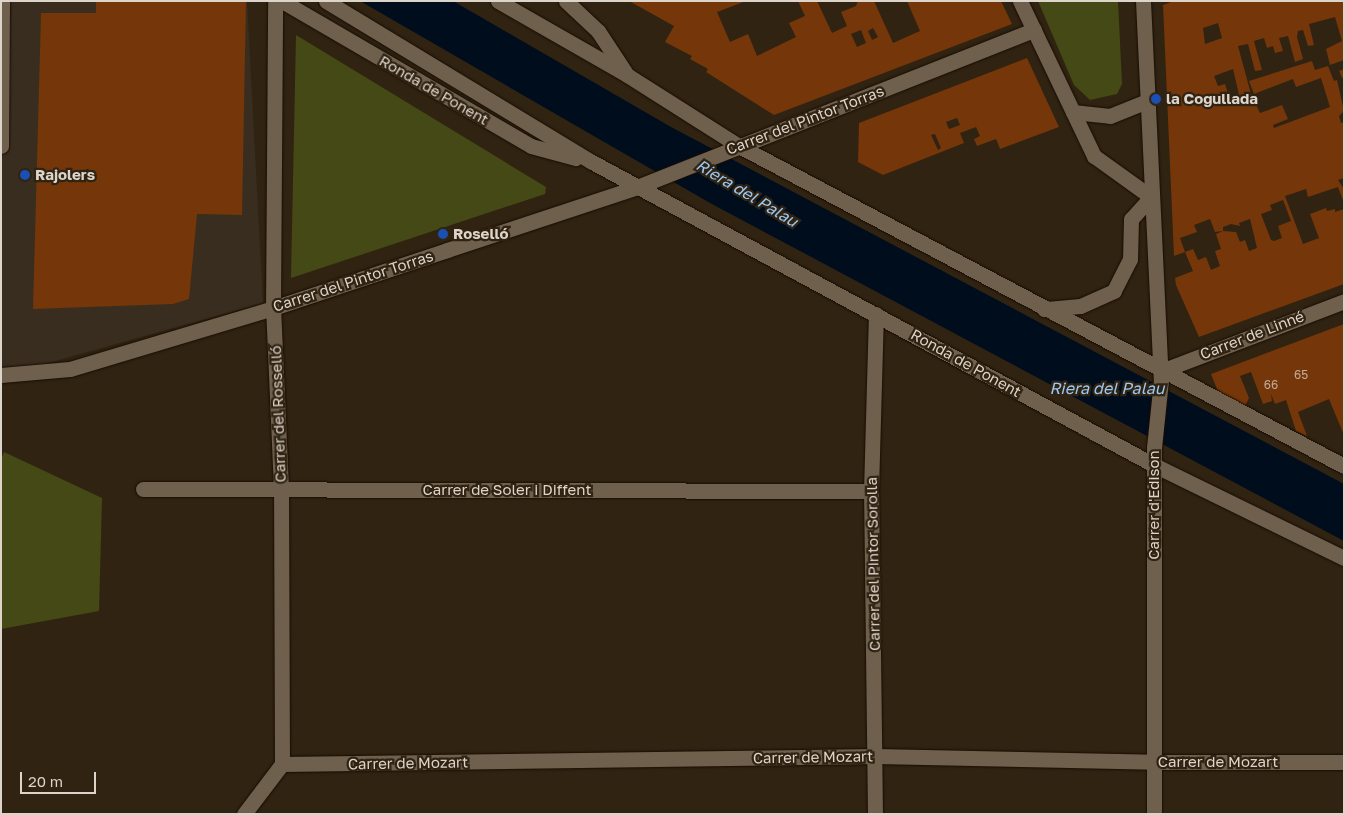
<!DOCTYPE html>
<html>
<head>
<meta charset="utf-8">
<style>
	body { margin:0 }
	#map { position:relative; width:1345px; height:815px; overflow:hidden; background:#302312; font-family:"Golos Text",sans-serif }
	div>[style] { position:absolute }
	.industrial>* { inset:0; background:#392d1f }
	.green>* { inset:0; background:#444916 }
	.water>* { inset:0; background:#000d1d }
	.building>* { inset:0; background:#753609 }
	.roads { filter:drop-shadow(0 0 1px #170c00) drop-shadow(0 0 1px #170c00) }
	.minor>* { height:15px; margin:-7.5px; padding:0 7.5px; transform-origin:7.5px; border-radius:7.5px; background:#6e604d }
	.dots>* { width:14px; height:14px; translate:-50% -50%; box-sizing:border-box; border:2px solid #302312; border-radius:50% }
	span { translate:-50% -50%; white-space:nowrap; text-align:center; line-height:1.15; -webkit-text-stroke:4.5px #302312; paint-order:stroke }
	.number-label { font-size:12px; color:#c3ac9a }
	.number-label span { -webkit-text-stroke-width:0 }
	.street-label { font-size:15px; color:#ddd4ca }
	.poi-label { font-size:15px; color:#ddd4ca; font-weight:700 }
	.left { translate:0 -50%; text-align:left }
	.water-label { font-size:16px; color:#9ac9f5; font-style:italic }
	.frame { position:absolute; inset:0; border:2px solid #ddd4ca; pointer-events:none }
	.scale { position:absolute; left:20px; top:772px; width:76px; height:22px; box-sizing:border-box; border:2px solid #ddd4ca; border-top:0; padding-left:6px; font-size:15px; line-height:18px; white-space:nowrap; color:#ddd4ca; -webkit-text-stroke:4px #302312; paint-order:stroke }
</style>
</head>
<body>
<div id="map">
	<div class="industrial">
		<div style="clip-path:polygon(1px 1px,247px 1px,263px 303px,1px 376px)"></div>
	</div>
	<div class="green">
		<div style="clip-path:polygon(1038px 1px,1118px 1px,1122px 84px,1117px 94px,1090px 100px,1074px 85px)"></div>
		<div style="clip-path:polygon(296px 35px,546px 187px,545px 194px,291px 278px)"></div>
		<div style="clip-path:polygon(4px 452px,102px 498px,99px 611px,1px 629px,1px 459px)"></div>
	</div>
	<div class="water">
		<div style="clip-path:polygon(360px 1px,453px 1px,671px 127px,1344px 484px,1344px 541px,710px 203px)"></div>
	</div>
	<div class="building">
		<div style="clip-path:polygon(96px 1px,246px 1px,242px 215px,197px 214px,189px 299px,173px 304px,33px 309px,41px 13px,96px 13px)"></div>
		<div style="clip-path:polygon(evenodd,629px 1px,746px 1px,717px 12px,730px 42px,748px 34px,757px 56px,796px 37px,789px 23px,805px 16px,798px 1px,817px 1px,832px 33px,847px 26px,841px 12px,856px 6px,858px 1px,874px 1px,893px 43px,920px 31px,907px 1px,1001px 1px,1012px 24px,774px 115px,706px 72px,708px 69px,690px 59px,692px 56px,665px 42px,674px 26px,629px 1px,873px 28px,878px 37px,872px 40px,868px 31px,873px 28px,629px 1px,861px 30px,866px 43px,857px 47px,851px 34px,861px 30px)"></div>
		<div style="clip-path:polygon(evenodd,1174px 1px,1344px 1px,1344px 60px,1330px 65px,1326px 49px,1342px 41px,1335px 17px,1309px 24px,1314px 45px,1308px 46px,1303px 30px,1298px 31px,1297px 37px,1303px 59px,1295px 62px,1288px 36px,1279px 38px,1283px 51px,1275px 53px,1273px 46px,1267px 48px,1264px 38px,1254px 41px,1262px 70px,1255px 71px,1248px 44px,1238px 46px,1251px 94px,1260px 113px,1282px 105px,1288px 119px,1273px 125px,1274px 128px,1330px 107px,1321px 78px,1296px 87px,1293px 79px,1254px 94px,1249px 81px,1312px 61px,1315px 70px,1328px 66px,1334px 81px,1337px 80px,1344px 111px,1339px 116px,1341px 123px,1344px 122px,1344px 178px,1338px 180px,1344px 189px,1344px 203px,1338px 187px,1308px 197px,1306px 189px,1285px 196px,1303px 244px,1319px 238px,1310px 214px,1326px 208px,1327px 211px,1335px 209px,1335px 212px,1344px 209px,1344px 284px,1199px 337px,1176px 285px,1175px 278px,1193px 271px,1185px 252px,1193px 249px,1198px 260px,1206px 257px,1211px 270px,1220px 266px,1215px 251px,1221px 249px,1216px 234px,1223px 231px,1215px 232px,1210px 219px,1194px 225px,1197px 232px,1180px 238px,1185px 252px,1174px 256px,1163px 5px,1174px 1px,1218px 23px,1222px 38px,1205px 44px,1203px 28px,1218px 23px,1174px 1px,1233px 69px,1240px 99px,1221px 106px,1217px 97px,1228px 93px,1225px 84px,1218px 86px,1214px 76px,1233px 69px,1174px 1px,1283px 200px,1291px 221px,1278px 226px,1282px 238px,1274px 241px,1271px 240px,1261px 214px,1272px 210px,1270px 205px,1283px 200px,1174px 1px,1250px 219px,1257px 248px,1249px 251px,1245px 240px,1240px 242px,1236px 232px,1223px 231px,1223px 227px,1231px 224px,1240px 226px,1239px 223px,1250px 219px)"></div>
		<div style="clip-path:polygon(evenodd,1027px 58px,1059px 127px,1000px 149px,996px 139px,977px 146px,974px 139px,980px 136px,976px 127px,960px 133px,964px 143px,883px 175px,858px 162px,859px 123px,1027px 58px,957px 118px,960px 125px,949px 129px,946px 122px,957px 118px,1027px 58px,935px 134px,941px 148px,938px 150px,931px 135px,935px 134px)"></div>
		<div style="clip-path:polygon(1344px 69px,1344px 77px,1342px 78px,1339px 71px)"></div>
		<div style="clip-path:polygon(1344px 324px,1344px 435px,1329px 399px,1298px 412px,1307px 436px,1296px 431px,1286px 400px,1275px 404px,1271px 394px,1272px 401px,1263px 404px,1251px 372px,1240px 376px,1249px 398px,1245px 406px,1219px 394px,1211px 374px)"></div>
	</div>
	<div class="roads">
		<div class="minor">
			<div style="left:282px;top:1px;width:288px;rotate:30.2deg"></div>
			<div style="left:531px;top:146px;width:46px;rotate:15.3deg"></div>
			<div style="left:326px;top:1px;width:311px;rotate:31.2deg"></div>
			<div style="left:592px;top:162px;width:638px;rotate:28.33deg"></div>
			<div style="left:1154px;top:465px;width:212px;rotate:26.1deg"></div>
			<div style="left:498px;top:1px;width:149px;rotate:29.8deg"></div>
			<div style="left:627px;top:75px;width:133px;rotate:32.4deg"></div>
			<div style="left:739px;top:146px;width:684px;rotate:27.88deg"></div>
			<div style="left:566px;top:1px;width:44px;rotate:43.2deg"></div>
			<div style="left:598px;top:31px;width:49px;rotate:56.6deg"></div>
			<div style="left:1020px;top:1px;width:172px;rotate:64.5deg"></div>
			<div style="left:1094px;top:156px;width:70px;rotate:35.7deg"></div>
			<div style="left:1151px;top:197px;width:30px;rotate:132deg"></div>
			<div style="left:1131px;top:219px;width:40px;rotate:91.4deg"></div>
			<div style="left:1130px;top:259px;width:36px;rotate:117deg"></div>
			<div style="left:1114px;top:291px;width:37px;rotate:156deg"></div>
			<div style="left:1080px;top:306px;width:36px;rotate:175deg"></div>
			<div style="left:1143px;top:1px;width:379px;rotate:87.3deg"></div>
			<div style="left:1161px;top:380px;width:68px;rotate:95.9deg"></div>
			<div style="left:1154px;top:448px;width:366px;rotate:90deg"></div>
			<div style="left:1073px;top:112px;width:37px;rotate:6deg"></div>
			<div style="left:1110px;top:116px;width:40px;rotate:-22deg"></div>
			<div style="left:1px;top:146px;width:145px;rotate:-89.6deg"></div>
			<div style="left:1161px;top:371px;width:196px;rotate:-20.9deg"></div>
			<div style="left:1px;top:375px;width:69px;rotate:-5deg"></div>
			<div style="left:70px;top:369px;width:212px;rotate:-16.7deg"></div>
			<div style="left:273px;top:308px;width:183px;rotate:-18.4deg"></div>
			<div style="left:447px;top:250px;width:200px;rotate:-18.3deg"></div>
			<div style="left:637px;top:187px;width:427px;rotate:-21.6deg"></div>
			<div style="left:143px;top:489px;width:728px;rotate:0.16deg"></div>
			<div style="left:282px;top:764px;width:594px;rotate:-0.77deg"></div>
			<div style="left:876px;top:756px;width:278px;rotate:1.2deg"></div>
			<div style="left:1154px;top:762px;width:190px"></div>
			<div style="left:244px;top:814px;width:63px;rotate:-52.8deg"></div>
			<div style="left:282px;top:764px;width:275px;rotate:-90.2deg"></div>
			<div style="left:281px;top:489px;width:181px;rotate:-92.5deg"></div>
			<div style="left:273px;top:308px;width:307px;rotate:-89.6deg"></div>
			<div style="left:875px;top:814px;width:323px;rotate:-90.7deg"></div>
			<div style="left:871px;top:491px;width:177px;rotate:-88.4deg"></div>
		</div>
	</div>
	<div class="dots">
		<div style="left:1156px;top:99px;background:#1a4fb4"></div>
		<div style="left:25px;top:175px;background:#1a4fb4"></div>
		<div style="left:443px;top:234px;background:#1a4fb4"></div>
	</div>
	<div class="number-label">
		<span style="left:1301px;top:375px">65</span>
		<span style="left:1271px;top:385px">66</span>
	</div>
	<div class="street-label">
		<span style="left:434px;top:90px;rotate:30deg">Ronda de Ponent</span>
		<span style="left:805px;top:120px;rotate:-21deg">Carrer del Pintor Torras</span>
		<span style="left:353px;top:281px;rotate:-18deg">Carrer del Pintor Torras</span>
		<span style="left:1252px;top:335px;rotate:-21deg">Carrer de Linné</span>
		<span style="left:966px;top:363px;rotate:29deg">Ronda de Ponent</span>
		<span style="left:278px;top:414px;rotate:-92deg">Carrer del Rosselló</span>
		<span style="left:507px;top:490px">Carrer de Soler i Diffent</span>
		<span style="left:1154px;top:505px;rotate:-90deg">Carrer d'Edison</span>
		<span style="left:873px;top:564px;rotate:-91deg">Carrer del Pintor Sorolla</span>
		<span style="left:813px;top:757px;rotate:-1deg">Carrer de Mozart</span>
		<span style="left:1218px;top:762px">Carrer de Mozart</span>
		<span style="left:408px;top:763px;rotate:-1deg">Carrer de Mozart</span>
	</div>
	<div class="poi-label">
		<span class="left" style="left:1166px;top:99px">la Cogullada</span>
		<span class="left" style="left:35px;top:175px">Rajolers</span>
		<span class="left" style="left:453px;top:234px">Roselló</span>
	</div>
	<div class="water-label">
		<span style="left:747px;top:193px;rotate:31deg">Riera del Palau</span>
		<span style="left:1107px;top:388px">Riera del Palau</span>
	</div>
	<div class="frame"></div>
	<div class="scale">20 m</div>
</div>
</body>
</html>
